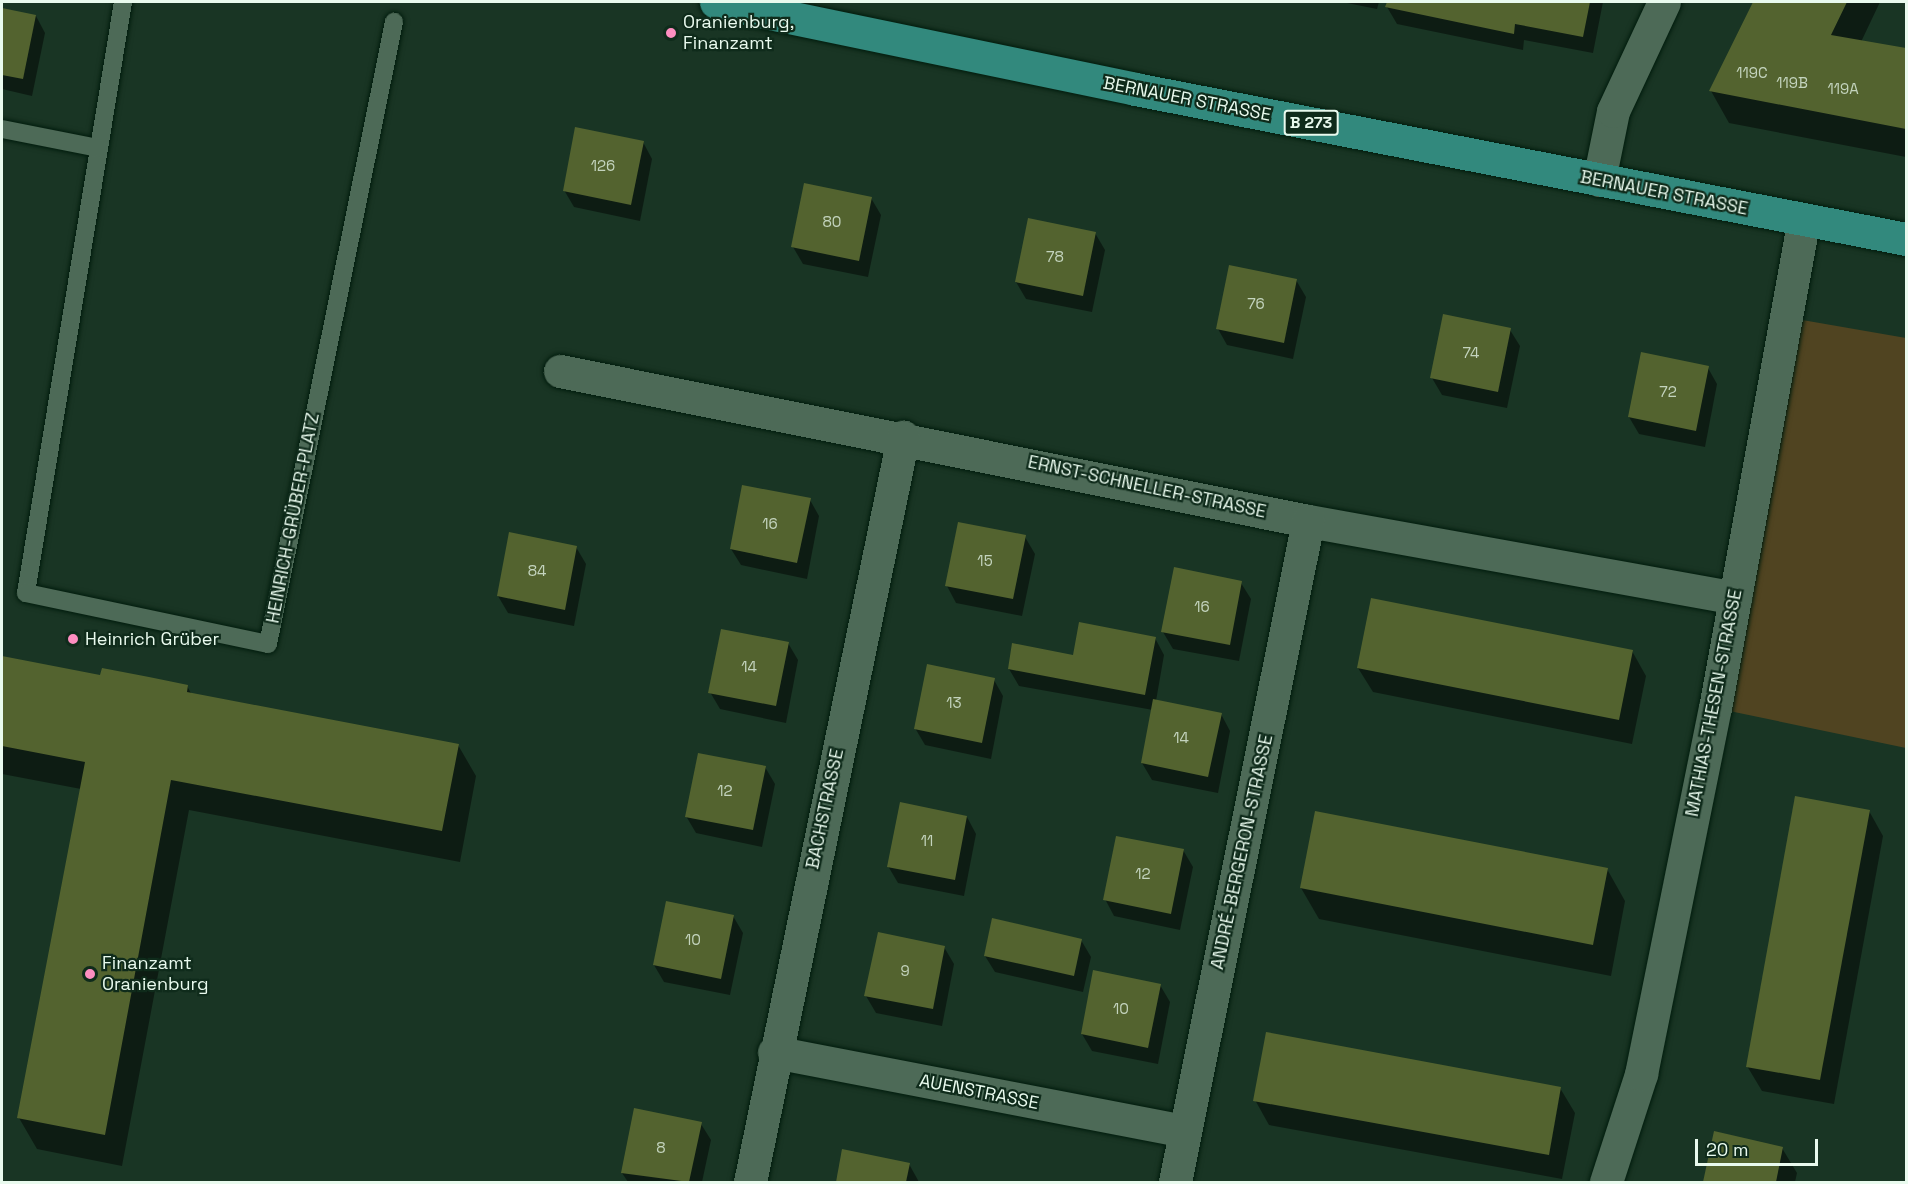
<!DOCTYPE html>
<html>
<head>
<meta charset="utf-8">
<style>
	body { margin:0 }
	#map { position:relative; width:1908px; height:1184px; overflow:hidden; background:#193524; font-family:"Space Grotesk",sans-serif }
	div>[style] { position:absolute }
	.green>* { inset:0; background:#504421 }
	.shadow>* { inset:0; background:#0007 }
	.building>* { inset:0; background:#53632f }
	.roads { filter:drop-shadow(0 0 2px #011c0d) drop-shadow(0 0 2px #011c0d) }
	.service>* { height:18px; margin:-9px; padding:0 9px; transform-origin:9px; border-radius:9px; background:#4d6a57 }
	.minor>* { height:33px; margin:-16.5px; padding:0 16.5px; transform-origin:16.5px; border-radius:16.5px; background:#4d6a57 }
	.primary>* { height:33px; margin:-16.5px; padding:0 16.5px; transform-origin:16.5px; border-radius:16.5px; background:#32897d }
	.dots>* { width:16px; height:16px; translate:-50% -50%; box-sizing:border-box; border:3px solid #0f2b1b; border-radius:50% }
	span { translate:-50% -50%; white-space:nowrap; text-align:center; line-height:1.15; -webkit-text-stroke:4.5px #0f2b1b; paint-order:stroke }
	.number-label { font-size:15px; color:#c4d4be }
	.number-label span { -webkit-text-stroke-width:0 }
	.shield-label span { padding:2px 4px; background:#0f2b1b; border:2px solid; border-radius:4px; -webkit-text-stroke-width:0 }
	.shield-label { font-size:16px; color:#e9faee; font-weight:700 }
	.poi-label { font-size:18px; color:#e9faee }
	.left { translate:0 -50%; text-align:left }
	.street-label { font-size:18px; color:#e9faee }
	.frame { position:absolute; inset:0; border:3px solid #e9faee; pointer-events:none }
	.scale { position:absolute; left:1695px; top:1139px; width:123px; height:27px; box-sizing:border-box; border:3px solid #e9faee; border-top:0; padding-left:8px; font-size:18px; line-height:21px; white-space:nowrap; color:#e9faee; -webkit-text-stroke:4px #0f2b1b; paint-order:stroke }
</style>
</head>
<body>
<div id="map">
	<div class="green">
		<div style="clip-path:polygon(1785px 317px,1906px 338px,1906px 748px,1715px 708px)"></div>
	</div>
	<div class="shadow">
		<div style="clip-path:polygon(1342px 2px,1379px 2px,1377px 9px)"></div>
		<div style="clip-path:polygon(1388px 2px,1603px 2px,1593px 53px,1524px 40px,1523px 50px,1397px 24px,1387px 7px)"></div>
		<div style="clip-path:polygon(1755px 2px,1880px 2px,1861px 42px,1906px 50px,1906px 157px,1729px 123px,1711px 91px)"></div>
		<div style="clip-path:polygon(2px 9px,36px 16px,45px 33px,32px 96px,2px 89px)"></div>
		<div style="clip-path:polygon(643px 142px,652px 159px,640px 221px,574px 207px,564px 190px)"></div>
		<div style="clip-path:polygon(871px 198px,881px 215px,868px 277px,803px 264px,793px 247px)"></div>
		<div style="clip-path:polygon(1095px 233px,1105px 250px,1092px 312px,1026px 299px,1016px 282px)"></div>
		<div style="clip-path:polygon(1296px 280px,1306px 297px,1293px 359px,1227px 345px,1218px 329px)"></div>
		<div style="clip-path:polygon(1510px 330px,1520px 346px,1507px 408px,1442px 395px,1432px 378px)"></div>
		<div style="clip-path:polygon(1708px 368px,1717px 384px,1705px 447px,1639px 434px,1629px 417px)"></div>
		<div style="clip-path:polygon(810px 500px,819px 516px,807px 579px,741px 565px,731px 549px)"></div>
		<div style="clip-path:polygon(1025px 537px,1035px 554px,1022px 616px,956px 603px,947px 586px)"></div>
		<div style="clip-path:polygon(576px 547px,586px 564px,574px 626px,508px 613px,498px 596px)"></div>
		<div style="clip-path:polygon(1241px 583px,1251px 599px,1239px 661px,1173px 649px,1163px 632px)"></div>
		<div style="clip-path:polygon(1155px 638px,1164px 655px,1156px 701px,1221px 714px,1230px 731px,1218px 793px,1152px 780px,1142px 763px,1153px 710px,1019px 686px,1009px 669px)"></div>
		<div style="clip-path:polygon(788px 643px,798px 660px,786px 723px,720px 709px,710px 692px)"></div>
		<div style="clip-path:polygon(1632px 651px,1646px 676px,1632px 744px,1373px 692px,1358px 668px)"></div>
		<div style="clip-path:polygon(2px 658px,101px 677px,187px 686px,192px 695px,458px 745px,476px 776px,460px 862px,189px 810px,122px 1166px,37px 1149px,19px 1118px,81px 789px,2px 774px)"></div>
		<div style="clip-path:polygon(994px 680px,1003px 696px,991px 759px,925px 745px,915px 728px)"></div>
		<div style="clip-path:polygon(765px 767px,775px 784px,762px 847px,696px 833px,686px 816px)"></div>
		<div style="clip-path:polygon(1869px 811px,1883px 836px,1834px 1104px,1762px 1091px,1747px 1066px)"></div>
		<div style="clip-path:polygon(967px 817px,976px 834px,964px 896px,898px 883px,888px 866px)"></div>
		<div style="clip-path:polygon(1183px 850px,1193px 867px,1180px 930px,1114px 916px,1105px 899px)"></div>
		<div style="clip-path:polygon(1607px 869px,1625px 901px,1611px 976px,1319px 919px,1301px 888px)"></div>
		<div style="clip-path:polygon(733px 916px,743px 933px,730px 995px,664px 982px,654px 965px)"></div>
		<div style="clip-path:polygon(1081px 940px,1091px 957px,1083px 992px,995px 972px,985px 956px)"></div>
		<div style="clip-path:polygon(944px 947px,954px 964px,942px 1026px,876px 1013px,866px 996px)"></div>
		<div style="clip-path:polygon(1160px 985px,1170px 1002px,1158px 1064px,1092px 1051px,1082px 1034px)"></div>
		<div style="clip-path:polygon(1560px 1088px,1575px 1113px,1562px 1179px,1269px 1125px,1255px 1100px)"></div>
		<div style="clip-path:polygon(701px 1124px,711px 1140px,702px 1182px,628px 1182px,622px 1173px)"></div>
		<div style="clip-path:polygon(1715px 1133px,1782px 1148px,1797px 1173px,1795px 1182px,1704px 1182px)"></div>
		<div style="clip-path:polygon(844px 1151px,909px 1164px,919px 1182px,837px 1182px)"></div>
	</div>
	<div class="building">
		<div style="clip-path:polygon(1387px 2px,1590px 2px,1583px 37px,1515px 24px,1514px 34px,1385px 7px)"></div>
		<div style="clip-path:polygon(1753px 2px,1847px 2px,1831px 35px,1906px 48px,1906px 129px,1709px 91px)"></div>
		<div style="clip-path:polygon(2px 8px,36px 15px,23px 79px,2px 75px)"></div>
		<div style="clip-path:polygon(575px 127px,644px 141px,631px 205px,563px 191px)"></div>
		<div style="clip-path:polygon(804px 183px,872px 197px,859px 261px,791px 247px)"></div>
		<div style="clip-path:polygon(1028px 218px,1096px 232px,1083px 296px,1015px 282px)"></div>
		<div style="clip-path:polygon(1229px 265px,1297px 279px,1284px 343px,1216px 329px)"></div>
		<div style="clip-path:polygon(1443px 314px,1511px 328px,1498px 392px,1430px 378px)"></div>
		<div style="clip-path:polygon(1641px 352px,1709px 366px,1696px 431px,1628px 417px)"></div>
		<div style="clip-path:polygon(742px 485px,811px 498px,797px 563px,730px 549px)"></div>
		<div style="clip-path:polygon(958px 522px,1026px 535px,1013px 599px,945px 586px)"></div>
		<div style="clip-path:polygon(509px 532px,577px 546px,565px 610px,497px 596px)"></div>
		<div style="clip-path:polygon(1174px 567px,1242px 581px,1230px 645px,1161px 632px)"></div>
		<div style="clip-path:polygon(1371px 598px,1633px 650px,1619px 720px,1357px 668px)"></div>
		<div style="clip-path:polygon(1079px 622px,1156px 637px,1145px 695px,1008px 669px,1012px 643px,1073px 655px)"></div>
		<div style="clip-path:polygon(721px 629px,789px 642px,776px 706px,708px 693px)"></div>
		<div style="clip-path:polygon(2px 656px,100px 675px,102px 668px,149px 677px,188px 685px,187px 692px,459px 744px,442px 831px,171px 780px,105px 1135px,17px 1118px,85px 762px,2px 746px)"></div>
		<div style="clip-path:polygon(927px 664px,995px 678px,982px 743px,914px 729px)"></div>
		<div style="clip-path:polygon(1153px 699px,1222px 713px,1208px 777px,1141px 763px)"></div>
		<div style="clip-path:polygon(698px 753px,766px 766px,753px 830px,685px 817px)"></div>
		<div style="clip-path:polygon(1795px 796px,1870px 810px,1820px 1080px,1746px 1067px)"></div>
		<div style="clip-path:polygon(900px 802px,967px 816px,955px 880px,887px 867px)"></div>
		<div style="clip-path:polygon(1315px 811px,1608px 868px,1593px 945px,1300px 888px)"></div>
		<div style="clip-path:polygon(1116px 836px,1184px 849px,1171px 914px,1103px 900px)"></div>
		<div style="clip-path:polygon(666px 901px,734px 915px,721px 979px,653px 965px)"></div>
		<div style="clip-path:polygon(992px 918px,1082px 939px,1074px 976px,984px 956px)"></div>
		<div style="clip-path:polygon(878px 932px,945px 946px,933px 1009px,864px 996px)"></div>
		<div style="clip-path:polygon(1093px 970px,1161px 984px,1148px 1048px,1081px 1034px)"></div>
		<div style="clip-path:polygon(1266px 1032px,1561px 1087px,1549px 1155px,1253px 1101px)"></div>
		<div style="clip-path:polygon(634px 1108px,702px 1122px,689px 1182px,621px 1173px)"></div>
		<div style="clip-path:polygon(1714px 1131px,1783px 1147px,1776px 1182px,1703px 1182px)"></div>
		<div style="clip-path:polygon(842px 1149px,910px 1163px,906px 1182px,836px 1182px)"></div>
	</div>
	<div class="roads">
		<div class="service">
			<div style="left:123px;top:2px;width:599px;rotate:99.32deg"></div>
			<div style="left:26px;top:593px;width:247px;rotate:11.9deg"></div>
			<div style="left:268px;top:644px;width:635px;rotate:-78.55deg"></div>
			<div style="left:2px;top:129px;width:98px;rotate:11.2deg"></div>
		</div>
		<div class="minor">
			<div style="left:1599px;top:180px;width:70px;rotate:-78.5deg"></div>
			<div style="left:1613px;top:111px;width:120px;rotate:-64.9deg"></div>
			<div style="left:560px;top:371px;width:763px;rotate:11.34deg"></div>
			<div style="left:1308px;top:521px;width:434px;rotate:10.2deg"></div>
			<div style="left:774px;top:1052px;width:418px;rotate:10.9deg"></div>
			<div style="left:750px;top:1182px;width:761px;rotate:-78.39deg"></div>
			<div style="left:1175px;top:1182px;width:674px;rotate:-78.62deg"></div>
			<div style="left:1606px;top:1182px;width:114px;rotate:-72deg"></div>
			<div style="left:1641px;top:1074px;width:373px;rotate:-78.6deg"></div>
			<div style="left:1715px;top:708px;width:496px;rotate:-79.7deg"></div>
		</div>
		<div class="primary">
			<div style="left:716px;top:2px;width:428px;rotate:11.7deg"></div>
			<div style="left:1135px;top:89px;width:785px;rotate:11.01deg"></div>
		</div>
	</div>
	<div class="dots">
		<div style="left:671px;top:33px;background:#fd8ec0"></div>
		<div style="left:73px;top:639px;background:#fd8ec0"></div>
		<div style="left:90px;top:974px;background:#fd8ec0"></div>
	</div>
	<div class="number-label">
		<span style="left:1752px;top:73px">119C</span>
		<span style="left:1792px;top:83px">119B</span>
		<span style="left:1843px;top:89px">119A</span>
		<span style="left:603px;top:166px">126</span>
		<span style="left:832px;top:222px">80</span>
		<span style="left:1055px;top:257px">78</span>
		<span style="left:1256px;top:304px">76</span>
		<span style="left:1471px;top:353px">74</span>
		<span style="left:1668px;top:392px">72</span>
		<span style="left:770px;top:524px">16</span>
		<span style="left:985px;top:561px">15</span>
		<span style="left:537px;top:571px">84</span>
		<span style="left:1202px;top:607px">16</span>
		<span style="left:749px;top:667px">14</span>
		<span style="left:954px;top:703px">13</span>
		<span style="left:1181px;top:738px">14</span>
		<span style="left:725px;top:791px">12</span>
		<span style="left:927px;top:841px">11</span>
		<span style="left:1143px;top:874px">12</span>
		<span style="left:693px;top:940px">10</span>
		<span style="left:905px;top:971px">9</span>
		<span style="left:1121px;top:1009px">10</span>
		<span style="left:661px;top:1148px">8</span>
	</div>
	<div class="shield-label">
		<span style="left:1311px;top:123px">B 273</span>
	</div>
	<div class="poi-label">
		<span class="left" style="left:683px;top:33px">Oranienburg,<br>Finanzamt</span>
		<span class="left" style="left:85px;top:639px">Heinrich Grüber</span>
		<span class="left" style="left:102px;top:974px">Finanzamt<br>Oranienburg</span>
	</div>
	<div class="street-label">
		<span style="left:1187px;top:99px;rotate:11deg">BERNAUER STRASSE</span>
		<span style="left:1664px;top:193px;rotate:11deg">BERNAUER STRASSE</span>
		<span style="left:1147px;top:487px;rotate:12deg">ERNST-SCHNELLER-STRASSE</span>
		<span style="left:293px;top:518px;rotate:-79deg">HEINRICH-GRÜBER-PLATZ</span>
		<span style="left:1714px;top:703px;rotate:-79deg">MATHIAS-THESEN-STRASSE</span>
		<span style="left:825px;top:809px;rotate:-78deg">BACHSTRASSE</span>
		<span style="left:1242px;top:852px;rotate:-78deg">ANDRÉ-BERGERON-STRASSE</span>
		<span style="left:979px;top:1092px;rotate:11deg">AUENSTRASSE</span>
	</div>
	<div class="frame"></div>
	<div class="scale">20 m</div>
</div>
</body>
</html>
